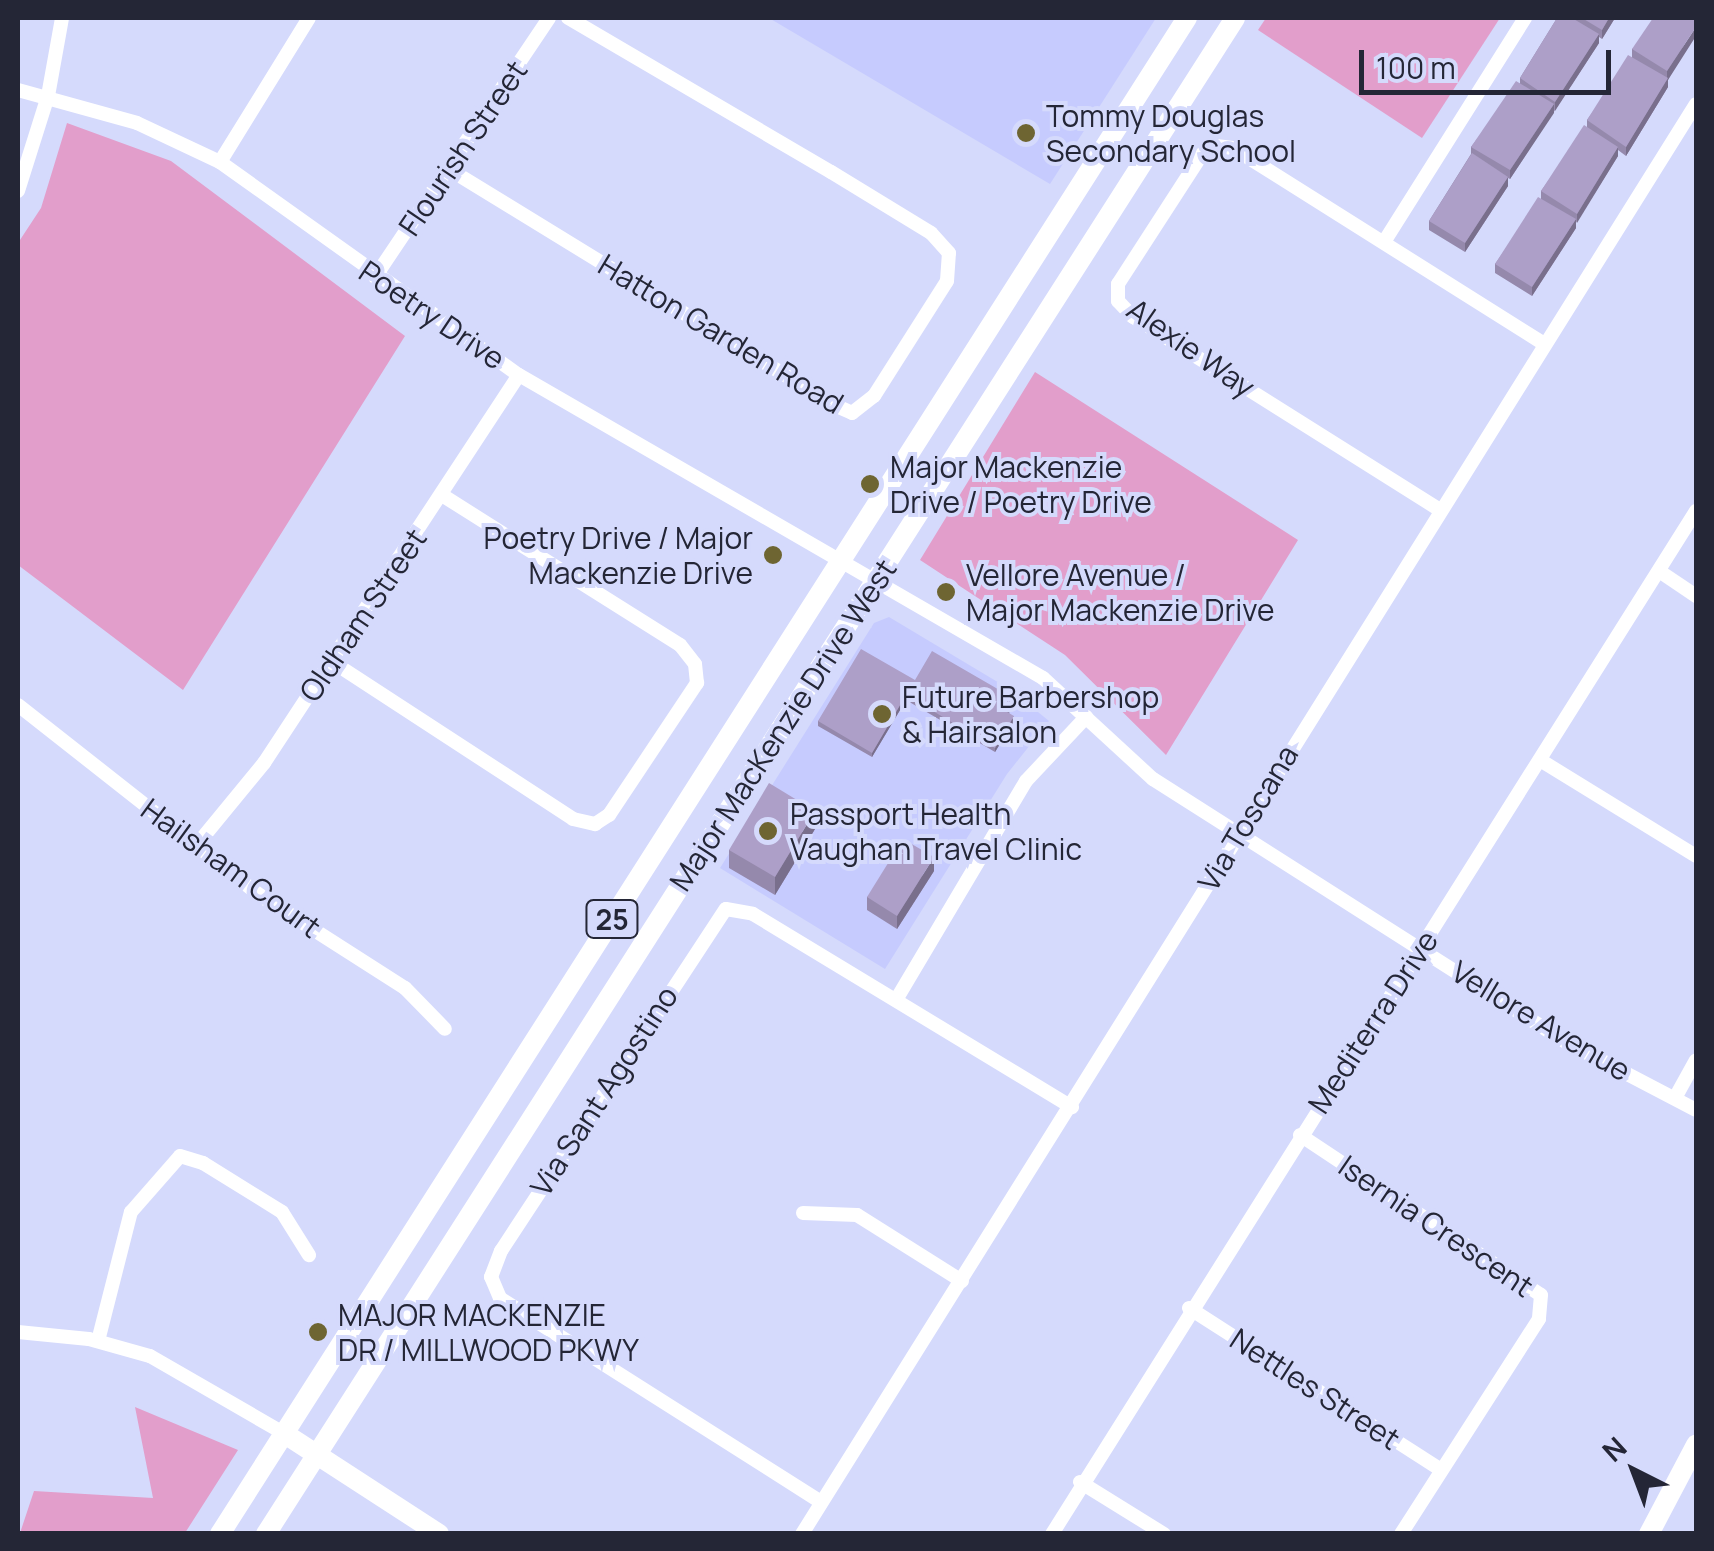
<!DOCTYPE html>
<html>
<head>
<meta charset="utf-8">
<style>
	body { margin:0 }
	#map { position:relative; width:1714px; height:1551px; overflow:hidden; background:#d5dafc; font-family:Manrope,sans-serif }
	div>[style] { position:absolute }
	.built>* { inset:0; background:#c6cbfe }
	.green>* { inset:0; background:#e29ecb }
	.street>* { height:14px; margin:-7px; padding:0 7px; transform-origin:7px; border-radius:7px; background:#fff }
	.secondary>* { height:20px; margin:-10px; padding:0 10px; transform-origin:10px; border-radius:10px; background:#fff }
	.primary>* { height:20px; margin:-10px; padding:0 10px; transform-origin:10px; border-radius:10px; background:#fff }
	.wall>* { inset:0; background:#9589ac }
	.shaded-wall>* { inset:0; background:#796f8c }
	.building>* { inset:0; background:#ad9fc8 }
	.dots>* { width:28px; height:28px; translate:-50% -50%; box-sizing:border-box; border:5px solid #d5dafc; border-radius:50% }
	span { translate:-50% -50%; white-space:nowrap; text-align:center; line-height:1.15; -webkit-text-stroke:8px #d5dafc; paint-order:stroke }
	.shield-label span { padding:2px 8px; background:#d5dafc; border:2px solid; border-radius:8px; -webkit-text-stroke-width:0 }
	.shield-label { font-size:28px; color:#242636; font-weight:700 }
	.poi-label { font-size:30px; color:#242636 }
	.left { translate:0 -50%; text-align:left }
	.right { translate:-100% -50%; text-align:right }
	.street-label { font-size:30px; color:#242636 }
	.frame { position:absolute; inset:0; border:20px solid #242636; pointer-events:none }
	.north { position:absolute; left:1584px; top:1421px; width:100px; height:100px; -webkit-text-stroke:8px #d5dafc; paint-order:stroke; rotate:318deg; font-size:28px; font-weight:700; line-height:40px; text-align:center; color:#242636 }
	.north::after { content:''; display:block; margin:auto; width:35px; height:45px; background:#242636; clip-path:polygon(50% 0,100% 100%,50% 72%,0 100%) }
	.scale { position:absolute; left:1359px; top:50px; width:252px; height:45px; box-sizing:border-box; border:5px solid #242636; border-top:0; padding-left:12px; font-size:30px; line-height:35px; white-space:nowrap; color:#242636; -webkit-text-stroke:8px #d5dafc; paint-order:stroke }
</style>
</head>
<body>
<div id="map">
	<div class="built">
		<div style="clip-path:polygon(769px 18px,1156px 18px,1050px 184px)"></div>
		<div style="clip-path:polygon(889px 617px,1011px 690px,1049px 721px,1007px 774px,885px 969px,720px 868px,874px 623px)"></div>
	</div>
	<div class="green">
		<div style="clip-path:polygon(1266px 18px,1500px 18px,1422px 138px,1258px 30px)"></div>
		<div style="clip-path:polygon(67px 123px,171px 161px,405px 336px,183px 690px,18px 565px,18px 243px,41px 208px)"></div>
		<div style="clip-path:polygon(1035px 372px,1298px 540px,1166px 755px,1065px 655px,920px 560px)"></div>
		<div style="clip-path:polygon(135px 1407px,238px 1450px,185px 1533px,20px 1533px,34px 1491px,153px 1498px)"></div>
	</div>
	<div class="street">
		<div style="left:18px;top:90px;width:123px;rotate:15.5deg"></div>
		<div style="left:137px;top:123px;width:92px;rotate:25.2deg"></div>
		<div style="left:220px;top:162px;width:367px;rotate:35.5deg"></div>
		<div style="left:519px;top:375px;width:605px;rotate:30.04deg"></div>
		<div style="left:1043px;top:678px;width:149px;rotate:42.6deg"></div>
		<div style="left:1153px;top:779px;width:492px;rotate:32.5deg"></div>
		<div style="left:1568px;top:1043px;width:144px;rotate:27.6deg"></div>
		<div style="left:220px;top:162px;width:169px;rotate:-58.3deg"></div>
		<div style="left:452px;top:171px;width:446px;rotate:31.5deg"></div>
		<div style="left:832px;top:404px;width:22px;rotate:24deg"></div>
		<div style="left:852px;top:413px;width:28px;rotate:-38deg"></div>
		<div style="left:874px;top:396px;width:136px;rotate:-57.6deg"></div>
		<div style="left:947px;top:281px;width:28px;rotate:-86deg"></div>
		<div style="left:949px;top:253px;width:27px;rotate:-132deg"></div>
		<div style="left:931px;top:233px;width:117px;rotate:-148.6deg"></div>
		<div style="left:831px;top:172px;width:305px;rotate:-149.6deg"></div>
		<div style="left:18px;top:191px;width:100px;rotate:-72.5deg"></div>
		<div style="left:48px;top:96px;width:79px;rotate:-79.8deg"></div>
		<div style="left:1384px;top:242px;width:265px;rotate:-57.8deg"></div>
		<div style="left:375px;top:277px;width:312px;rotate:-56.1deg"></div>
		<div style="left:1440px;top:510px;width:363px;rotate:-147.8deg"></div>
		<div style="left:1133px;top:317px;width:22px;rotate:-133deg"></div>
		<div style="left:1118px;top:301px;width:17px;rotate:-90deg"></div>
		<div style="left:1118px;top:284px;width:155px;rotate:-57.1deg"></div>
		<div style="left:1202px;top:154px;width:16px;rotate:-30deg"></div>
		<div style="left:1216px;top:146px;width:17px;rotate:7deg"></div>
		<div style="left:1233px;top:148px;width:366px;rotate:32.2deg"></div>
		<div style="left:1659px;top:571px;width:45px;rotate:34deg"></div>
		<div style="left:331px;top:661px;width:289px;rotate:33.1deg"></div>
		<div style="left:573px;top:819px;width:23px;rotate:13deg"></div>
		<div style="left:595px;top:824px;width:17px;rotate:-33deg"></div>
		<div style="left:609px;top:815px;width:159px;rotate:-56.3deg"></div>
		<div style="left:697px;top:683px;width:19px;rotate:-96deg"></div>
		<div style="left:695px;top:664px;width:24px;rotate:-128deg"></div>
		<div style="left:680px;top:645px;width:280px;rotate:-147.8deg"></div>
		<div style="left:18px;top:705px;width:309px;rotate:38.2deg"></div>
		<div style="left:261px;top:896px;width:171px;rotate:32.6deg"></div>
		<div style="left:405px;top:988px;width:57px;rotate:45.7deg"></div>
		<div style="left:1540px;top:760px;width:183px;rotate:31.6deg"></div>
		<div style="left:195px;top:847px;width:109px;rotate:-50.6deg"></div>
		<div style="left:264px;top:763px;width:464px;rotate:-56.7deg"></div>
		<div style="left:896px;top:1000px;width:255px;rotate:-59.3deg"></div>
		<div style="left:1026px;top:781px;width:88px;rotate:-46.8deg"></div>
		<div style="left:1675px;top:1098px;width:43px;rotate:-61.1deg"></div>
		<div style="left:1300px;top:1135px;width:289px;rotate:33.6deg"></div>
		<div style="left:1541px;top:1295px;width:24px;rotate:95deg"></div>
		<div style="left:1539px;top:1319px;width:255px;rotate:122.7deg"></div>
		<div style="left:803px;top:1213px;width:54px;rotate:2.1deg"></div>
		<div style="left:857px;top:1215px;width:124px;rotate:32.2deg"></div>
		<div style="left:1189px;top:1308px;width:300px;rotate:32.7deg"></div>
		<div style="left:18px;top:1332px;width:71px;rotate:5.6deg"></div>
		<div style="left:89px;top:1339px;width:63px;rotate:15.6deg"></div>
		<div style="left:150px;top:1356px;width:156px;rotate:30deg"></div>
		<div style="left:98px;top:1341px;width:133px;rotate:-75.7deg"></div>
		<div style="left:131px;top:1212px;width:74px;rotate:-48.8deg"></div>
		<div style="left:180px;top:1156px;width:24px;rotate:17deg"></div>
		<div style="left:203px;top:1163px;width:93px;rotate:31.8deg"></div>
		<div style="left:282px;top:1212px;width:51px;rotate:57.9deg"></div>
		<div style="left:1080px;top:1482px;width:99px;rotate:31.8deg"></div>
		<div style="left:821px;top:1502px;width:380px;rotate:-147.6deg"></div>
		<div style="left:500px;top:1298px;width:23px;rotate:-113deg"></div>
		<div style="left:491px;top:1277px;width:28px;rotate:-69deg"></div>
		<div style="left:501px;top:1251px;width:409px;rotate:-56.7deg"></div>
		<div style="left:726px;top:909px;width:27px;rotate:10deg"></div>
		<div style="left:753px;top:914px;width:373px;rotate:31.2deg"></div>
		<div style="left:802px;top:1534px;width:1686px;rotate:-57.99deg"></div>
		<div style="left:1052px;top:1534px;width:1209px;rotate:-57.81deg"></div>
	</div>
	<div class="secondary">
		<div style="left:285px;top:1434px;width:184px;rotate:33deg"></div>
		<div style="left:1649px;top:1534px;width:101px;rotate:-62.2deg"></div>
	</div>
	<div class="primary">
		<div style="left:220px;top:1534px;width:1798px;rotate:-57.47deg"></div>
		<div style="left:266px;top:1534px;width:1799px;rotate:-57.41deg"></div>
	</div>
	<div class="wall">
		<div style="clip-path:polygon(1557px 18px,1615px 18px,1602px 39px,1599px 37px,1599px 43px,1510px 179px,1508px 178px,1508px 186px,1465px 252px,1429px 230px,1429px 221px,1471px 154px,1471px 147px,1520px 83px,1520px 78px)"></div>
		<div style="clip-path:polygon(1696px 18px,1668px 80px,1668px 87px,1626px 156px,1618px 150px,1618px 156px,1576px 223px,1576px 228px,1532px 296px,1495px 273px,1495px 264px,1541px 199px,1541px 191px,1587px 127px,1587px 120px,1632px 57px,1632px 49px)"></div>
		<div style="clip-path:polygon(915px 680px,1015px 704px,1009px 713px,1014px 721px,995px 752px,906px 700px,872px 757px,818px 726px,818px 721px)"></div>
		<div style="clip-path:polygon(815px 829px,775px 895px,729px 868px,729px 850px)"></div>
		<div style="clip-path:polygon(934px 871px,897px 929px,867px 910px,867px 897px)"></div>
	</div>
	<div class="shaded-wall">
		<div style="clip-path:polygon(1609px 18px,1615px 18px,1602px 39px,1602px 30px)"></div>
		<div style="clip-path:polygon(1696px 27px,1696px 36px,1668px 80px,1668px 87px,1626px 156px,1626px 147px,1667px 79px,1667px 71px)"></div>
		<div style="clip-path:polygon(1599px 34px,1599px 43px,1555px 111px,1555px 102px)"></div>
		<div style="clip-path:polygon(1554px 104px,1554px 113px,1510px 179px,1510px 170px)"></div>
		<div style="clip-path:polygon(1618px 147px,1618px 156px,1577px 223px,1577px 214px)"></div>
		<div style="clip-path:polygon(1508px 177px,1508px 186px,1465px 252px,1465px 243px)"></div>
		<div style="clip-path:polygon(1576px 219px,1576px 228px,1532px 296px,1532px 287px)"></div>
		<div style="clip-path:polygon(906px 695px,906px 700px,872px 757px,872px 753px)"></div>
		<div style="clip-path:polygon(1014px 716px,1014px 721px,995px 752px,995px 748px)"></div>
		<div style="clip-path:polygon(815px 811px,815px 829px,775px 895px,775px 877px)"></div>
		<div style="clip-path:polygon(934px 857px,934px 871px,897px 929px,897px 916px)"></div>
	</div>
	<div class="building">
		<div style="clip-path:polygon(1557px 18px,1572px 18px,1599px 34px,1555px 102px,1520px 78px)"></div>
		<div style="clip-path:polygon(1582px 18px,1609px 18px,1602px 30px)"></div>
		<div style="clip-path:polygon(1653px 18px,1696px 18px,1696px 27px,1667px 71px,1632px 49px)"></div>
		<div style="clip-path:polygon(1628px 55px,1668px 78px,1626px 147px,1587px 120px)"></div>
		<div style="clip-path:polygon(1516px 81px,1554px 104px,1510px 170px,1471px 147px)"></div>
		<div style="clip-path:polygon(1584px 125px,1618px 147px,1577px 214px,1541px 191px)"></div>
		<div style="clip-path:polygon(1472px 153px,1508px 177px,1465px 243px,1429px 221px)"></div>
		<div style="clip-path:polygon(1538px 197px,1576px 219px,1532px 287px,1495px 264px)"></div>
		<div style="clip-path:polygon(861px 649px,915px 680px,932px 651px,1015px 699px,1007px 712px,1014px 716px,995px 748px,906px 695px,872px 753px,818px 721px)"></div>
		<div style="clip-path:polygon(769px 783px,815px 811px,775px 877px,729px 850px)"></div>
		<div style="clip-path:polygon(903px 839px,934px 857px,897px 916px,867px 897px)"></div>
	</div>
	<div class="dots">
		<div style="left:1026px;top:133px;background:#6e6532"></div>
		<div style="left:870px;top:484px;background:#6e6532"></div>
		<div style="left:773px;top:555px;background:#6e6532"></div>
		<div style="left:946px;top:592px;background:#6e6532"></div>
		<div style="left:882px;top:714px;background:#6e6532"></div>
		<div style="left:768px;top:831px;background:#6e6532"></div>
		<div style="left:318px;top:1332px;background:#6e6532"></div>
	</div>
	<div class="shield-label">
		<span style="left:612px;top:919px">25</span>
	</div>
	<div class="poi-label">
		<span class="left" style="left:1046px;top:133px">Tommy Douglas<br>Secondary School</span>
		<span class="left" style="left:890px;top:484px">Major Mackenzie<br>Drive / Poetry Drive</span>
		<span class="right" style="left:753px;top:555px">Poetry Drive / Major<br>Mackenzie Drive</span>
		<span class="left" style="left:966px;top:592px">Vellore Avenue /<br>Major Mackenzie Drive</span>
		<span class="left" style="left:902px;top:714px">Future Barbershop<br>&amp; Hairsalon</span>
		<span class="left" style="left:790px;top:831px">Passport Health<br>Vaughan Travel Clinic</span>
		<span class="left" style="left:338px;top:1332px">MAJOR MACKENZIE<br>DR / MILLWOOD PKWY</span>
	</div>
	<div class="street-label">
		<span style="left:463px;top:148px;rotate:-56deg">Flourish Street</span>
		<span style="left:432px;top:315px;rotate:34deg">Poetry Drive</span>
		<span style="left:721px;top:334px;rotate:31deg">Hatton Garden Road</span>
		<span style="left:1191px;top:348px;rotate:35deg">Alexie Way</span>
		<span style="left:363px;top:615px;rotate:-56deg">Oldham Street</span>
		<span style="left:783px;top:725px;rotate:-57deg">Major MacKenzie Drive West</span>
		<span style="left:1248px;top:818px;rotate:-59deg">Via Toscana</span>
		<span style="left:231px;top:868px;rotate:36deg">Hailsham Court</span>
		<span style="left:1541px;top:1021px;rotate:31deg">Vellore Avenue</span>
		<span style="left:1373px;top:1022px;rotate:-57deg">Mediterra Drive</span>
		<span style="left:604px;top:1091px;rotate:-57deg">Via Sant Agostino</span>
		<span style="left:1436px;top:1226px;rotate:34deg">Isernia Crescent</span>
		<span style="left:1315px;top:1389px;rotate:33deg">Nettles Street</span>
	</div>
	<div class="frame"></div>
	<div class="north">N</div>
	<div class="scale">100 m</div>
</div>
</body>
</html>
